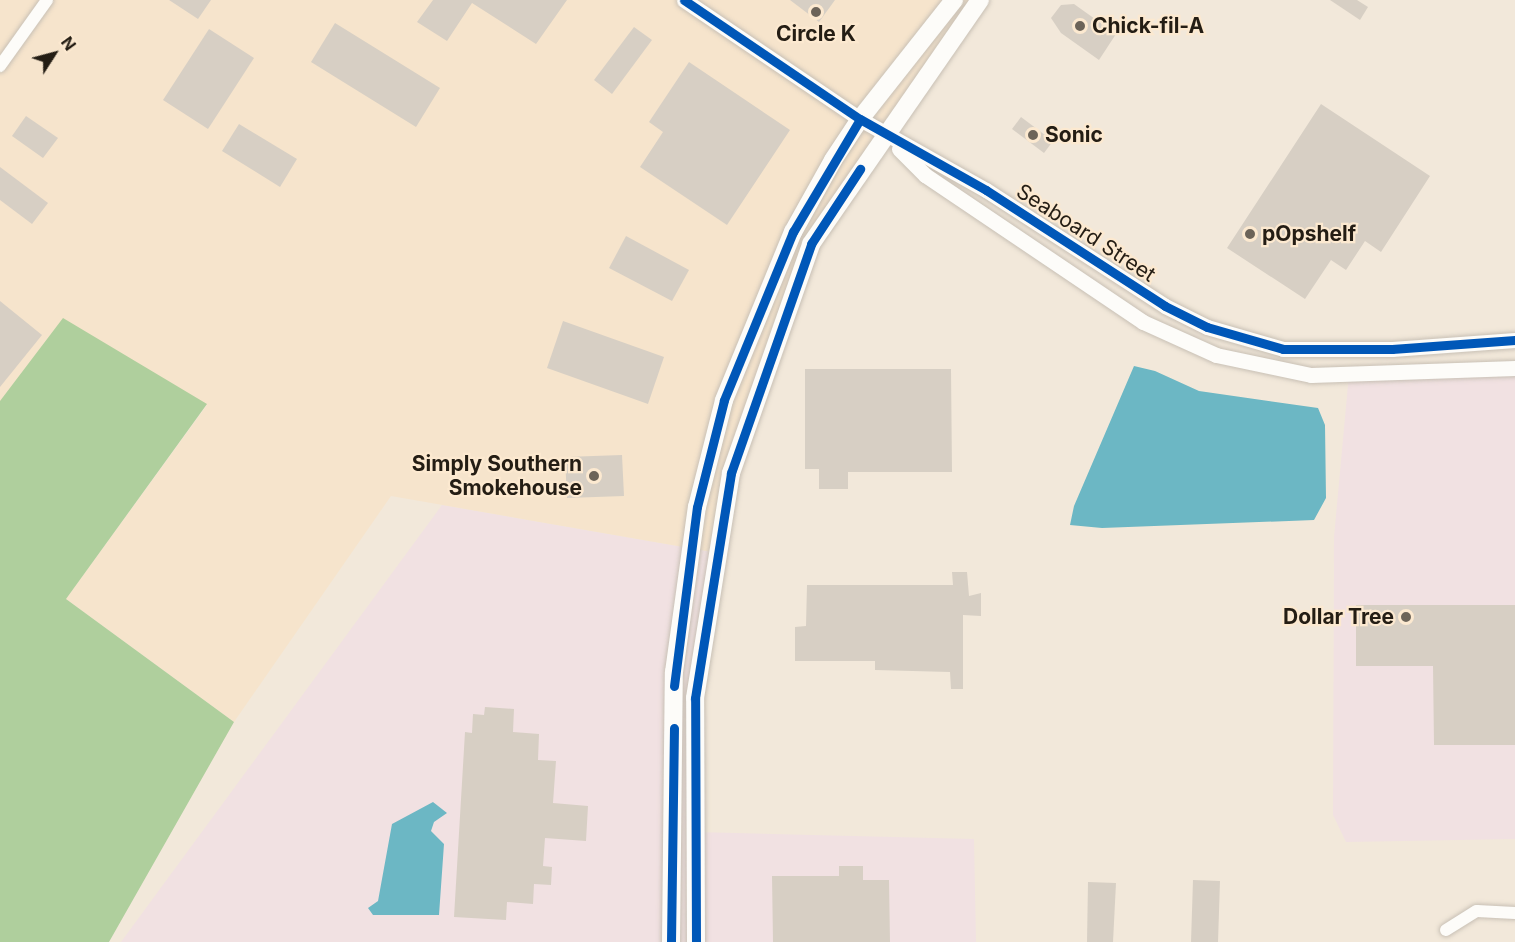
<!DOCTYPE html>
<html>
<head>
<meta charset="utf-8">
<style>
	body { margin:0 }
	#map { position:relative; width:1515px; height:942px; overflow:hidden; background:#f2e8da; font-family:Inter,sans-serif }
	div>[style] { position:absolute }
	.commercial>* { inset:0; background:#f1e1e2 }
	.built>* { inset:0; background:#f6e4cc }
	.forest>* { inset:0; background:#afcf9d }
	.water>* { inset:0; background:#6cb7c4 }
	.building>* { inset:0; background:#d7cfc4 }
	.roads { filter:drop-shadow(0 0 2px #c8c0b5) drop-shadow(0 0 2px #c8c0b5) }
	.minor>* { height:12px; margin:-6px; padding:0 6px; transform-origin:6px; border-radius:6px; background:#fdfcf9 }
	.tertiary>* { height:15px; margin:-7.5px; padding:0 7.5px; transform-origin:7.5px; border-radius:7.5px; background:#fdfcf9 }
	.secondary>* { height:18px; margin:-9px; padding:0 9px; transform-origin:9px; border-radius:9px; background:#fdfcf9 }
	.cycleway>* { height:9px; margin:-4.5px; padding:0 4.5px; transform-origin:4.5px; border-radius:4.5px; background:#0057b8 }
	.dots>* { width:16px; height:16px; translate:-50% -50%; box-sizing:border-box; border:3px solid #fce9d0; border-radius:50% }
	span { translate:-50% -50%; white-space:nowrap; text-align:center; line-height:1.15; -webkit-text-stroke:4.5px #fce9d0; paint-order:stroke }
	.poi-label { font-size:21px; color:#241d14; font-weight:700 }
	.left { translate:0 -50%; text-align:left }
	.right { translate:-100% -50%; text-align:right }
	.street-label { font-size:21px; color:#241d14 }
	.north { position:absolute; left:24px; top:24px; width:60px; height:60px; -webkit-text-stroke:4px #fce9d0; paint-order:stroke; rotate:54deg; font-size:16px; font-weight:700; line-height:24px; text-align:center; color:#241d14 }
	.north::after { content:''; display:block; margin:auto; width:21px; height:27px; background:#241d14; clip-path:polygon(50% 0,100% 100%,50% 72%,0 100%) }
</style>
</head>
<body>
<div id="map">
	<div class="commercial">
		<div style="clip-path:polygon(1515px 368px,1515px 839px,1346px 842px,1333px 815px,1334px 537px,1349px 374px)"></div>
		<div style="clip-path:polygon(442px 505px,718px 553px,695px 698px,696px 832px,974px 839px,976px 942px,121px 942px)"></div>
	</div>
	<div class="built">
		<div style="clip-path:polygon(0 0,980px 0,855px 168px,768px 360px,718px 553px,391px 496px,234px 722px,66px 599px,207px 405px,0 401px)"></div>
	</div>
	<div class="forest">
		<div style="clip-path:polygon(63px 318px,207px 404px,66px 599px,234px 722px,109px 942px,0 942px,0 401px)"></div>
	</div>
	<div class="water">
		<div style="clip-path:polygon(1134px 366px,1155px 371px,1199px 391px,1318px 408px,1325px 425px,1326px 498px,1314px 520px,1102px 528px,1070px 525px,1074px 506px)"></div>
		<div style="clip-path:polygon(433px 802px,447px 813px,434px 822px,431px 831px,444px 844px,439px 915px,373px 915px,368px 908px,378px 901px,392px 824px)"></div>
	</div>
	<div class="building">
		<div style="clip-path:polygon(169px 0,211px 0,198px 19px)"></div>
		<div style="clip-path:polygon(433px 0,567px 0,536px 44px,472px 3px,447px 41px,417px 22px)"></div>
		<div style="clip-path:polygon(790px 0,835px 0,819px 22px)"></div>
		<div style="clip-path:polygon(1330px 0,1357px 0,1368px 7px,1360px 20px)"></div>
		<div style="clip-path:polygon(1074px 4px,1116px 34px,1099px 60px,1061px 33px,1051px 18px,1061px 5px)"></div>
		<div style="clip-path:polygon(335px 23px,440px 88px,416px 127px,311px 62px)"></div>
		<div style="clip-path:polygon(634px 27px,652px 40px,612px 94px,594px 80px)"></div>
		<div style="clip-path:polygon(209px 29px,254px 58px,208px 129px,163px 100px)"></div>
		<div style="clip-path:polygon(689px 62px,790px 130px,727px 225px,640px 167px,663px 132px,649px 122px)"></div>
		<div style="clip-path:polygon(1321px 104px,1430px 176px,1381px 252px,1365px 241px,1346px 270px,1331px 260px,1305px 299px,1227px 248px)"></div>
		<div style="clip-path:polygon(26px 116px,58px 138px,43px 158px,12px 136px)"></div>
		<div style="clip-path:polygon(1021px 117px,1053px 141px,1044px 153px,1012px 129px)"></div>
		<div style="clip-path:polygon(239px 124px,297px 159px,280px 187px,222px 151px)"></div>
		<div style="clip-path:polygon(0 167px,48px 203px,32px 224px,0 200px)"></div>
		<div style="clip-path:polygon(626px 236px,689px 270px,672px 301px,609px 268px)"></div>
		<div style="clip-path:polygon(0 301px,42px 335px,0 387px)"></div>
		<div style="clip-path:polygon(563px 321px,664px 357px,648px 404px,547px 368px)"></div>
		<div style="clip-path:polygon(805px 369px,951px 369px,952px 472px,848px 472px,848px 489px,819px 489px,819px 469px,805px 469px)"></div>
		<div style="clip-path:polygon(622px 455px,624px 496px,567px 498px,565px 457px)"></div>
		<div style="clip-path:polygon(952px 572px,967px 572px,969px 596px,981px 593px,981px 616px,963px 615px,963px 689px,951px 689px,950px 672px,875px 670px,875px 661px,795px 661px,795px 627px,806px 626px,807px 585px,953px 585px)"></div>
		<div style="clip-path:polygon(1356px 605px,1515px 605px,1515px 745px,1434px 745px,1433px 666px,1356px 666px)"></div>
		<div style="clip-path:polygon(485px 707px,514px 709px,513px 732px,539px 734px,538px 760px,556px 761px,553px 803px,588px 806px,586px 841px,545px 838px,543px 866px,552px 867px,551px 885px,534px 884px,533px 904px,507px 902px,506px 920px,454px 917px,465px 732px,472px 733px,473px 714px,484px 715px)"></div>
		<div style="clip-path:polygon(839px 866px,863px 866px,863px 880px,889px 880px,890px 942px,773px 942px,772px 876px,839px 876px)"></div>
		<div style="clip-path:polygon(1193px 880px,1220px 881px,1218px 942px,1191px 942px)"></div>
		<div style="clip-path:polygon(1088px 882px,1116px 883px,1113px 942px,1087px 942px)"></div>
	</div>
	<div class="roads">
		<div class="minor">
			<div style="left:0;top:66px;width:81px;rotate:-54.5deg"></div>
			<div style="left:1446px;top:930px;width:36px;rotate:-32deg"></div>
			<div style="left:1477px;top:911px;width:38px;rotate:3deg"></div>
		</div>
		<div class="tertiary">
			<div style="left:684px;top:0;width:212px;rotate:34.1deg"></div>
			<div style="left:860px;top:119px;width:145px;rotate:29.4deg"></div>
			<div style="left:986px;top:190px;width:213px;rotate:32.9deg"></div>
			<div style="left:1165px;top:306px;width:47px;rotate:26.6deg"></div>
			<div style="left:1207px;top:327px;width:79px;rotate:16.1deg"></div>
			<div style="left:1283px;top:349px;width:109px"></div>
			<div style="left:1392px;top:349px;width:123px;rotate:-4.2deg"></div>
			<div style="left:899px;top:149px;width:37px;rotate:45deg"></div>
			<div style="left:925px;top:175px;width:263px;rotate:34deg"></div>
			<div style="left:1143px;top:322px;width:80px;rotate:24.3deg"></div>
			<div style="left:1216px;top:355px;width:97px;rotate:11.9deg"></div>
			<div style="left:1311px;top:375px;width:204px;rotate:-2deg"></div>
		</div>
		<div class="secondary">
			<div style="left:671px;top:942px;width:270px;rotate:-89.4deg"></div>
			<div style="left:674px;top:672px;width:167px;rotate:-82.1deg"></div>
			<div style="left:697px;top:507px;width:110px;rotate:-75.8deg"></div>
			<div style="left:724px;top:400px;width:182px;rotate:-67.7deg"></div>
			<div style="left:793px;top:232px;width:82px;rotate:-60.9deg"></div>
			<div style="left:833px;top:160px;width:49px;rotate:-56.6deg"></div>
			<div style="left:860px;top:119px;width:152px;rotate:-51.7deg"></div>
			<div style="left:696px;top:942px;width:244px;rotate:-90.2deg"></div>
			<div style="left:695px;top:698px;width:228px;rotate:-80.9deg"></div>
			<div style="left:731px;top:473px;width:243px;rotate:-70.7deg"></div>
			<div style="left:811px;top:244px;width:297px;rotate:-55.3deg"></div>
		</div>
	</div>
	<div class="cycleway">
		<div style="left:684px;top:0;width:212px;rotate:34.1deg"></div>
		<div style="left:860px;top:119px;width:145px;rotate:29.4deg"></div>
		<div style="left:986px;top:190px;width:213px;rotate:32.9deg"></div>
		<div style="left:1165px;top:306px;width:47px;rotate:26.6deg"></div>
		<div style="left:1207px;top:327px;width:79px;rotate:16.1deg"></div>
		<div style="left:1283px;top:349px;width:109px"></div>
		<div style="left:1392px;top:349px;width:123px;rotate:-4.2deg"></div>
		<div style="left:674px;top:686px;width:180px;rotate:-82.7deg"></div>
		<div style="left:697px;top:507px;width:110px;rotate:-75.8deg"></div>
		<div style="left:724px;top:400px;width:182px;rotate:-67.7deg"></div>
		<div style="left:793px;top:232px;width:131px;rotate:-59.3deg"></div>
		<div style="left:671px;top:942px;width:214px;rotate:-89.2deg"></div>
		<div style="left:696px;top:942px;width:244px;rotate:-90.2deg"></div>
		<div style="left:695px;top:698px;width:228px;rotate:-80.9deg"></div>
		<div style="left:731px;top:473px;width:243px;rotate:-70.7deg"></div>
		<div style="left:811px;top:244px;width:90px;rotate:-56.8deg"></div>
	</div>
	<div class="dots">
		<div style="left:816px;top:12px;background:#6c6459"></div>
		<div style="left:1080px;top:26px;background:#6c6459"></div>
		<div style="left:1033px;top:135px;background:#6c6459"></div>
		<div style="left:1250px;top:234px;background:#6c6459"></div>
		<div style="left:594px;top:476px;background:#6c6459"></div>
		<div style="left:1406px;top:617px;background:#6c6459"></div>
	</div>
	<div class="poi-label">
		<span class="left" style="left:1092px;top:26px">Chick-fil-A</span>
		<span style="left:816px;top:34px">Circle K</span>
		<span class="left" style="left:1045px;top:135px">Sonic</span>
		<span class="left" style="left:1262px;top:234px">pOpshelf</span>
		<span class="right" style="left:582px;top:476px">Simply Southern<br>Smokehouse</span>
		<span class="right" style="left:1394px;top:617px">Dollar Tree</span>
	</div>
	<div class="street-label">
		<span style="left:1086px;top:233px;rotate:33deg">Seaboard Street</span>
	</div>
	<div class="north">N</div>
</div>
</body>
</html>
